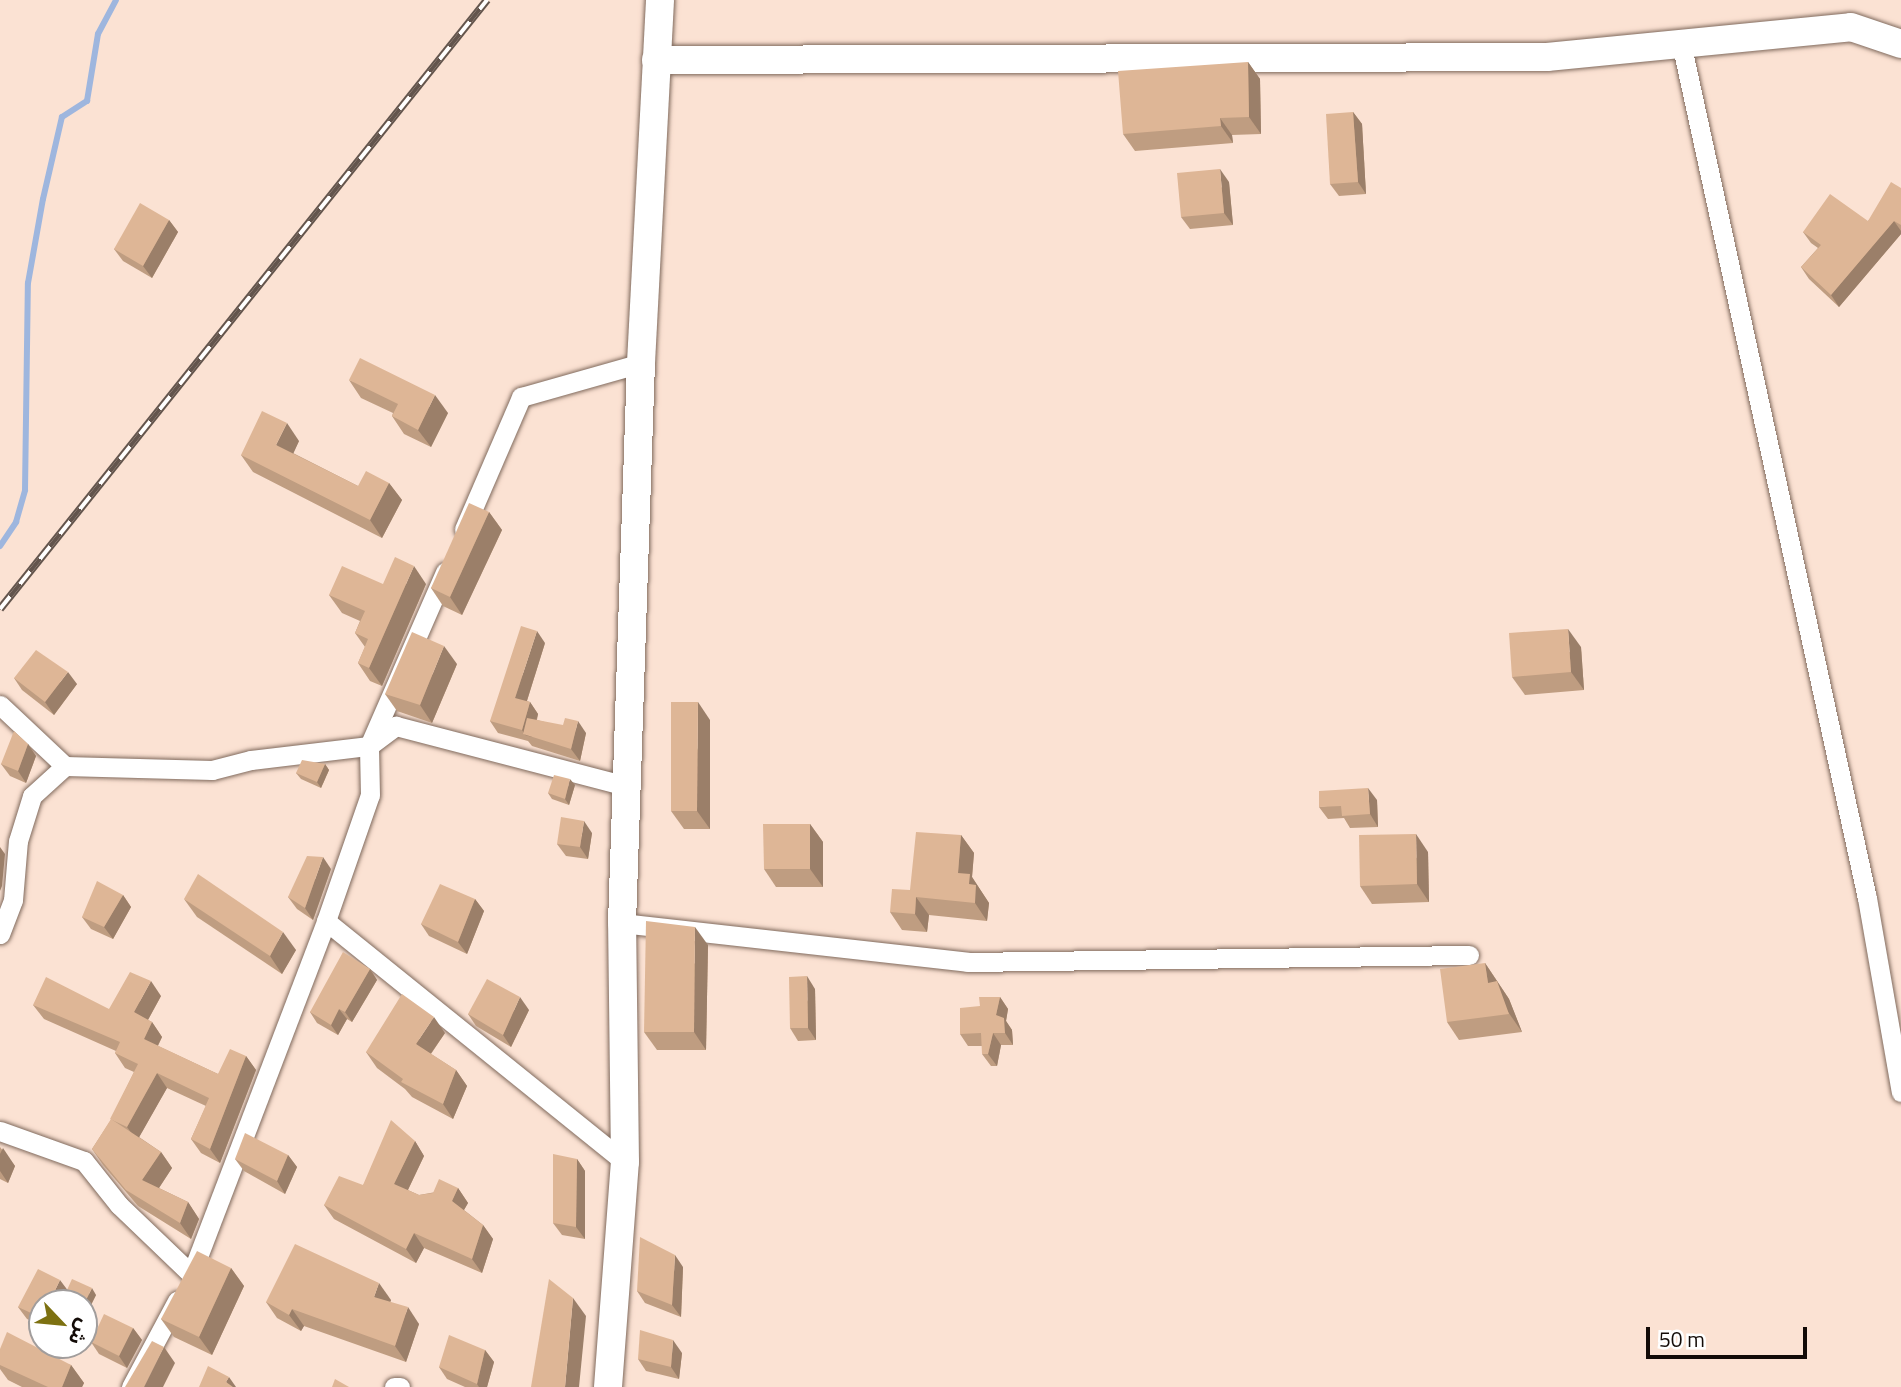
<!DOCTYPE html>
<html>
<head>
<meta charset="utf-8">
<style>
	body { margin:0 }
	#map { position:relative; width:1901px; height:1387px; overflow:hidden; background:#fbe2d3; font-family:"Titillium Web","Noto Sans Arabic",sans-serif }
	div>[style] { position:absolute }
	.stream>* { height:6px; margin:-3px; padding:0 3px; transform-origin:3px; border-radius:3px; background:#9eb6de }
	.roads { filter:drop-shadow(0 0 2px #806a5d) drop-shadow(0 0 2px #806a5d) }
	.street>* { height:19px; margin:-9.5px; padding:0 9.5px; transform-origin:9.5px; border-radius:9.5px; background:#fff }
	.secondary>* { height:28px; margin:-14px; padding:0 14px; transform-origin:14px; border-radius:14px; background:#fff }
	.rail>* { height:8px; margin-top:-4px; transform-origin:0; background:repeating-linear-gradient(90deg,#fff 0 16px,#63554d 0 32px); box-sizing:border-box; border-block:2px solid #63554d }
	.wall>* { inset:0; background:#bf9d81 }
	.shaded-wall>* { inset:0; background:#9b7f69 }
	.building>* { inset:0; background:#deb696 }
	span { translate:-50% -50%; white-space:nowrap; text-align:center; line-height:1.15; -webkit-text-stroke:7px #fff; paint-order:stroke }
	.north { position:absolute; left:28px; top:1289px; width:70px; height:70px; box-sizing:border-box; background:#fff; border:2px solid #a19d9c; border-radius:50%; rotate:116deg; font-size:19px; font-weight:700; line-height:28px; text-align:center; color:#130b07 }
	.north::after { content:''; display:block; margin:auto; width:24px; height:32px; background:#7d7111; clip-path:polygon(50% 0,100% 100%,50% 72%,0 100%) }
	.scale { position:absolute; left:1646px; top:1327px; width:161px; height:32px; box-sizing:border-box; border:4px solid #130b07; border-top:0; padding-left:9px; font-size:21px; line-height:24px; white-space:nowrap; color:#130b07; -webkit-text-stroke:5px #fff; paint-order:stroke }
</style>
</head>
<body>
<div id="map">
	<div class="stream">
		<div style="left:0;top:546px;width:29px;rotate:-56deg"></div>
		<div style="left:16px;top:522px;width:33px;rotate:-74deg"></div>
		<div style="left:25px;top:490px;width:207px;rotate:-89.2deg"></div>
		<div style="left:28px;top:283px;width:85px;rotate:-79.9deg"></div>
		<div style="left:43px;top:199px;width:84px;rotate:-77deg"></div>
		<div style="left:62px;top:117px;width:30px;rotate:-33deg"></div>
		<div style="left:87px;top:101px;width:68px;rotate:-80.7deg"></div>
		<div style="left:98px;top:34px;width:38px;rotate:-62deg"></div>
	</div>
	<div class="roads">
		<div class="street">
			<div style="left:1682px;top:47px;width:871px;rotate:77.74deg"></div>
			<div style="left:1867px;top:898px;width:197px;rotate:80.1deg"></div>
			<div style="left:464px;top:529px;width:144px;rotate:-66.6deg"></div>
			<div style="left:521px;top:397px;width:125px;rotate:-15.8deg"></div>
			<div style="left:0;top:705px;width:89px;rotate:43.2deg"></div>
			<div style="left:326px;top:921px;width:384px;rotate:38.9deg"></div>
			<div style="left:622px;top:923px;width:347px;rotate:6.4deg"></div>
			<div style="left:967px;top:962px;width:502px;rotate:-0.8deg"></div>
			<div style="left:0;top:934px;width:36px;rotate:-69deg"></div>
			<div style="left:13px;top:900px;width:59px;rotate:-85.2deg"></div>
			<div style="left:18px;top:841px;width:47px;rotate:-72.7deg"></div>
			<div style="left:32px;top:796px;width:45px;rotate:-42.3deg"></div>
			<div style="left:65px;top:766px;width:147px;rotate:1.6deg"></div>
			<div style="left:212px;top:770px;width:40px;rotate:-14.4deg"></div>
			<div style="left:251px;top:760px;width:119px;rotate:-6.8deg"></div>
			<div style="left:369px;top:746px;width:34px;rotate:-37deg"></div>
			<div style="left:396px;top:726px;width:238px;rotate:14.6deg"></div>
			<div style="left:0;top:1131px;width:89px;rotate:19.7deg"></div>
			<div style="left:84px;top:1161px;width:56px;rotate:51.5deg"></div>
			<div style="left:119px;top:1205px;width:100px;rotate:43.8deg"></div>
			<div style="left:191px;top:1275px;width:379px;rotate:-69.1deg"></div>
			<div style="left:326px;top:921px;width:133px;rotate:-70.8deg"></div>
			<div style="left:370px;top:795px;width:49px;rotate:-91.2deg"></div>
			<div style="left:369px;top:746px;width:190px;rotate:-66.4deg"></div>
			<div style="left:131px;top:1387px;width:98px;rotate:-61.9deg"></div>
			<div style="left:394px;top:1387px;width:6px"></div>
		</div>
		<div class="secondary">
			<div style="left:656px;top:60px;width:891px;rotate:-0.19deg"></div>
			<div style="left:1547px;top:57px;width:305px;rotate:-5.6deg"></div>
			<div style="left:1851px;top:27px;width:53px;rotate:18.8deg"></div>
			<div style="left:608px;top:1387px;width:226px;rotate:-85.7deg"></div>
			<div style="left:625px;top:1162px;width:239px;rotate:-90.7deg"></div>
			<div style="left:622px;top:923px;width:560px;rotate:-88.06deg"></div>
			<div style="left:641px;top:363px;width:363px;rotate:-87deg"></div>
		</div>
	</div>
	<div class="rail">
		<div style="left:0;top:609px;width:780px;rotate:-51.35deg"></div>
	</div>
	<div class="wall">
		<div style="clip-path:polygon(1248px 62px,1260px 79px,1261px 134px,1232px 135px,1233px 143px,1135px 151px,1123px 134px)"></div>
		<div style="clip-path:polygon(1353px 112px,1362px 124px,1366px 194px,1339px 196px,1330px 184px)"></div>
		<div style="clip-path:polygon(1229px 182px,1233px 225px,1190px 229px,1181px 217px)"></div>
		<div style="clip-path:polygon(1901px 188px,1901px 234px,1839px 307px,1809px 279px,1801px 267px,1818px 248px,1811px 243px,1803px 232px,1868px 221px)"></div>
		<div style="clip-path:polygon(169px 220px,178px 232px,152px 278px,123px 261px,114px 249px)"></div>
		<div style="clip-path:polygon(349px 380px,448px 413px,431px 447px,404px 434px,392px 416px,393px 413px,361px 398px)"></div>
		<div style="clip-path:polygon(299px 441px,293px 453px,358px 486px,389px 483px,402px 500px,382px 538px,253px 472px,241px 455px)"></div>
		<div style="clip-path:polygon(489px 512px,502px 530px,462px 615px,443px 606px,431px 588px)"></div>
		<div style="clip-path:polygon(383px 584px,426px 584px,382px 686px,370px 681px,358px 663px,365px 647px,355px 633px,360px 621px,342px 613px,329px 595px)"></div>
		<div style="clip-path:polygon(545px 643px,527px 701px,530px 702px,538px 714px,537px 720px,586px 733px,580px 761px,532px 746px,528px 741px,498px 733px,490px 721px)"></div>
		<div style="clip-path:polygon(1581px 647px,1584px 690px,1525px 695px,1512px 677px)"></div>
		<div style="clip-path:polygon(457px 664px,432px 723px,397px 711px,385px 694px)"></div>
		<div style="clip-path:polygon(14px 678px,77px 684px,54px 715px,22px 690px)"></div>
		<div style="clip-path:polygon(710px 720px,710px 829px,684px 829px,671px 811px)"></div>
		<div style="clip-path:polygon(28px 744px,36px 756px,26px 783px,10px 776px,1px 764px)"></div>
		<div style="clip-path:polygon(325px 764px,329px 770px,321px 788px,301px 779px,296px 773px)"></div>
		<div style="clip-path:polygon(575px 785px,569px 805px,552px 799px,548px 793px)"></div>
		<div style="clip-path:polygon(1377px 800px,1378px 827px,1350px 828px,1344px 818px,1328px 819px,1319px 807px)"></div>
		<div style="clip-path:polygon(810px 824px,823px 842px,823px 887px,776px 887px,764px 869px)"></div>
		<div style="clip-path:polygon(592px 833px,588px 859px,566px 856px,557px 844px)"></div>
		<div style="clip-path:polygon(961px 835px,974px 853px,972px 877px,989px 903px,987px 921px,929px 915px,927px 932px,902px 930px,890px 912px)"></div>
		<div style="clip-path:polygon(1428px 852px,1429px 902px,1372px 904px,1360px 886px)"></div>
		<div style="clip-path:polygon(331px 869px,313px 920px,297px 909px,288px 897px)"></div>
		<div style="clip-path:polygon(123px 895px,131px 907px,113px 939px,91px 929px,82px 917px)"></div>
		<div style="clip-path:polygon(184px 899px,296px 950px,282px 974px,197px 917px)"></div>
		<div style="clip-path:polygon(475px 899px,484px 911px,467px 954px,429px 936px,421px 924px)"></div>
		<div style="clip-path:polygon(708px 945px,706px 1050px,657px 1050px,644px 1032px)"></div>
		<div style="clip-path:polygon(1485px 963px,1509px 999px,1522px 1032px,1459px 1040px,1447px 1022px)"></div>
		<div style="clip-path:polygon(370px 969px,377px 980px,352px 1022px,347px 1019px,338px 1035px,317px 1023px,310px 1012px)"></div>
		<div style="clip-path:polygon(815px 989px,816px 1040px,798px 1041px,790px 1028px)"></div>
		<div style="clip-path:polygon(161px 996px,148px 1020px,152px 1022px,162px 1037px,158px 1046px,218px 1074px,246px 1056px,256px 1070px,220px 1163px,201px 1153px,191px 1139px,206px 1106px,167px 1088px,139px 1137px,161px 1152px,172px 1168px,159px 1188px,188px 1202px,199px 1219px,191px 1239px,138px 1206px,103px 1165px,92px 1149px,111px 1120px,134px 1072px,125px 1068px,115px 1053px,116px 1051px,44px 1019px,33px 1005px,109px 1009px)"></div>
		<div style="clip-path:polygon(1000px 997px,1008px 1009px,1006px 1021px,1012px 1030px,1013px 1045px,1001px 1045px,997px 1066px,991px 1066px,982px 1054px,982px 1046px,968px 1046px,960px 1034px,980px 1006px)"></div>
		<div style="clip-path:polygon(529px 1010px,511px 1047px,476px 1026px,468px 1014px)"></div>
		<div style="clip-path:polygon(445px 1033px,431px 1054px,456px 1070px,467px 1086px,453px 1119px,412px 1097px,405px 1089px,377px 1068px,366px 1052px)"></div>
		<div style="clip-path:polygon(415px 1141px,424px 1156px,408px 1190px,419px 1195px,458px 1188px,468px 1203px,464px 1210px,483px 1225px,493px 1239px,482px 1273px,424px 1248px,416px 1263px,334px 1219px,324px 1205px,363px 1185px)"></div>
		<div style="clip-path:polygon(0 1147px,15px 1166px,8px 1183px,0 1179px)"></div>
		<div style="clip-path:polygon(288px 1155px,297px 1167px,285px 1194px,244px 1171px,235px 1159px)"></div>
		<div style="clip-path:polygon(577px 1159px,585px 1171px,585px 1239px,562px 1235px,553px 1223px)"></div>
		<div style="clip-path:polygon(683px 1267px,681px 1317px,645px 1303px,637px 1291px)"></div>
		<div style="clip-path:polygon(231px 1268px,244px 1286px,212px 1355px,174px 1337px,161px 1319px)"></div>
		<div style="clip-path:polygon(67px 1289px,96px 1295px,86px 1315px,84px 1314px,84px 1303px,42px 1303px,42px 1326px,27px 1319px,18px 1307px)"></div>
		<div style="clip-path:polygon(391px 1300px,390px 1302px,419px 1324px,406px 1362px,304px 1326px,301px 1331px,277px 1318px,266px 1302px)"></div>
		<div style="clip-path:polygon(133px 1328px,142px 1340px,127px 1368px,99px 1354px,91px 1342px)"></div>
		<div style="clip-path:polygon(0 1349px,71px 1365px,84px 1383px,82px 1387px,22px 1387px,8px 1380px,0 1369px)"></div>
		<div style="clip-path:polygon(485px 1350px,494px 1362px,487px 1387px,465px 1387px,447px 1379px,439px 1367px)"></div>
		<div style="clip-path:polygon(682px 1353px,679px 1379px,646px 1371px,638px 1359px)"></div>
	</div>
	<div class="shaded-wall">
		<div style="clip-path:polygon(1248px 62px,1260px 79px,1261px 134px,1249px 117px)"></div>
		<div style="clip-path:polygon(1353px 112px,1362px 124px,1366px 194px,1358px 182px)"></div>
		<div style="clip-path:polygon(1220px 118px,1232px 135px,1233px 143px,1221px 126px)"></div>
		<div style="clip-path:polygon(1220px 169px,1229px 182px,1233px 225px,1224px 213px)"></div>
		<div style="clip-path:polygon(169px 220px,178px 232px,152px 278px,143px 266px)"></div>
		<div style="clip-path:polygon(1894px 221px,1901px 231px,1901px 234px,1839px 307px,1831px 295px)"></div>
		<div style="clip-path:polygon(435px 395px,448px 413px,431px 447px,418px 430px)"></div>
		<div style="clip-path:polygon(287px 423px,299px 441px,289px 463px,276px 445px)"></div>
		<div style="clip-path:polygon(389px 483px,402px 500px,382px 538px,370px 520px)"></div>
		<div style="clip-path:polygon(489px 512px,502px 530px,462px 615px,450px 597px)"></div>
		<div style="clip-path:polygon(414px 566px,426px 584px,382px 686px,369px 668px)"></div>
		<div style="clip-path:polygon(1568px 629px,1581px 647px,1584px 690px,1571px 672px)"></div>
		<div style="clip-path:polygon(537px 631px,545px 643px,524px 710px,515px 698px)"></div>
		<div style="clip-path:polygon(444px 646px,457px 664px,432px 723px,420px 705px)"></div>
		<div style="clip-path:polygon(68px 672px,77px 684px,54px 715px,45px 702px)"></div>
		<div style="clip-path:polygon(530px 702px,538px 714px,532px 737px,525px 735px,522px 730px)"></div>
		<div style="clip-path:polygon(698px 702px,710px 720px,710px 829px,697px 811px)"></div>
		<div style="clip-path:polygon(578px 721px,586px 733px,580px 761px,571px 749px)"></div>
		<div style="clip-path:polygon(28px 744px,36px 756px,26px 783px,18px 771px)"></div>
		<div style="clip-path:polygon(325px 764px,329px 770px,321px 788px,317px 782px)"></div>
		<div style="clip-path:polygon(570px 779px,575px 785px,569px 805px,565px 799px)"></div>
		<div style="clip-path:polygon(1368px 788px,1377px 800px,1378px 827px,1370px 814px)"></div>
		<div style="clip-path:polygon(584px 821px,592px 833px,588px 859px,580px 847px)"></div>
		<div style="clip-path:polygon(810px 824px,823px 842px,823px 887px,810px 869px)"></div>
		<div style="clip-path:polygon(1416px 834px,1428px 852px,1429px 902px,1417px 884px)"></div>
		<div style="clip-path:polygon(961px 835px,974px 853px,972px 877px,989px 903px,987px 921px,975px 903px,958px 873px)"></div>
		<div style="clip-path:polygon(0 847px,5px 854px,2px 886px,0 891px)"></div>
		<div style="clip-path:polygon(323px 857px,331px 869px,313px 920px,305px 908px)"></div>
		<div style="clip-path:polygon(123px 895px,131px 907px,113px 939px,104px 927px)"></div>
		<div style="clip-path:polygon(916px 897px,929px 915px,927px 932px,915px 914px)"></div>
		<div style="clip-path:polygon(475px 899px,484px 911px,467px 954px,458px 942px)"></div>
		<div style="clip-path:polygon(695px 927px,708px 945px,706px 1050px,694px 1032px)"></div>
		<div style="clip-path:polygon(283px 932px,296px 950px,282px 974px,270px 956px)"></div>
		<div style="clip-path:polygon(1485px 963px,1509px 999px,1522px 1032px,1488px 983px)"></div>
		<div style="clip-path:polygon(370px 969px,377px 980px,352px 1022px,345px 1012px)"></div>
		<div style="clip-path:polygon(807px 976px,815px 989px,816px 1040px,808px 1028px)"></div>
		<div style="clip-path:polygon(151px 981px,161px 996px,144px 1027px,134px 1012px)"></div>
		<div style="clip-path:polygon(520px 997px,529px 1010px,511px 1047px,503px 1035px)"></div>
		<div style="clip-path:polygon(1000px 997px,1008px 1009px,1006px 1021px,1012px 1030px,1013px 1045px,1005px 1033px,996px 1015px)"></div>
		<div style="clip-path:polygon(339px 1009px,347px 1019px,338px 1035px,331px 1025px)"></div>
		<div style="clip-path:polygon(434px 1017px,445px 1033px,427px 1059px,416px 1044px)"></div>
		<div style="clip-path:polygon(152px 1022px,162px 1037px,154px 1053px,144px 1039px)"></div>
		<div style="clip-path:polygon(993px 1033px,1001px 1045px,997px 1066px,988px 1054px)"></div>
		<div style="clip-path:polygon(246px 1056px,256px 1070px,220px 1163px,210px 1149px)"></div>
		<div style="clip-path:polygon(456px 1070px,467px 1086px,453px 1119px,443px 1104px)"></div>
		<div style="clip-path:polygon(157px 1073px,167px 1088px,137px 1141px,127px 1127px)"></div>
		<div style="clip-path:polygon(415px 1141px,424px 1156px,404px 1198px,394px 1184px)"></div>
		<div style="clip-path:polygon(3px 1148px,15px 1166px,8px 1183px,0 1171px,0 1154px)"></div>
		<div style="clip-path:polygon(161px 1152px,172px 1168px,153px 1197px,142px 1180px)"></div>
		<div style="clip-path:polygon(288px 1155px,297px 1167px,285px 1194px,277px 1181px)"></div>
		<div style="clip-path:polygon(577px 1159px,585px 1171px,585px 1239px,576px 1227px)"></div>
		<div style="clip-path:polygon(458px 1188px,468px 1203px,461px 1215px,452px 1201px)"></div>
		<div style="clip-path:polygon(188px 1202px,199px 1219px,191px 1239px,180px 1223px)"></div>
		<div style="clip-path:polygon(483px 1225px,493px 1239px,482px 1273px,472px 1259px)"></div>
		<div style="clip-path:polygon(414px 1233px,424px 1248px,416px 1263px,406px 1249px)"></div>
		<div style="clip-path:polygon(675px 1255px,683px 1267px,681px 1317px,672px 1305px)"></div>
		<div style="clip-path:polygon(231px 1268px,244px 1286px,212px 1355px,199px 1337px)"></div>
		<div style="clip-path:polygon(60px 1280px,69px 1292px,62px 1301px,63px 1303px,49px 1303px)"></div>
		<div style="clip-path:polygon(379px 1283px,391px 1300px,386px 1314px,374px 1297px)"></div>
		<div style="clip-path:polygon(92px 1288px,96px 1295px,86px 1315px,84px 1313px,84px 1304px)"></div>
		<div style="clip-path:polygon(573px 1298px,586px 1316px,579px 1387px,565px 1387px)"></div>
		<div style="clip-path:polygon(408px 1307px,419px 1324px,406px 1362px,395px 1346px)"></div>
		<div style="clip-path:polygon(292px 1309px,304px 1326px,301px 1331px,289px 1315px)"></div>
		<div style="clip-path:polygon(133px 1328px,142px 1340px,127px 1368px,119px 1356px)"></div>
		<div style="clip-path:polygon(673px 1340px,682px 1353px,679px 1379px,671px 1367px)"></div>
		<div style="clip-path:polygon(164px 1347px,175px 1363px,163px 1387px,144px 1387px)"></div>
		<div style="clip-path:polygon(485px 1350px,494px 1362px,487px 1387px,479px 1387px,477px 1384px)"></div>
		<div style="clip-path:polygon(71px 1365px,84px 1383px,82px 1387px,62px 1387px)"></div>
		<div style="clip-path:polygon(229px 1377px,236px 1387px,229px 1387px,226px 1382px)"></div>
	</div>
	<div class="building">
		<div style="clip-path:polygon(1248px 62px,1249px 117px,1220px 118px,1221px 126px,1123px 134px,1118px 71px)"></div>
		<div style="clip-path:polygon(1353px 112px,1358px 182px,1330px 184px,1326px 114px)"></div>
		<div style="clip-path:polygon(1220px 169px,1224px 213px,1181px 217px,1177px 173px)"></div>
		<div style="clip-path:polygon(1891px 182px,1901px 188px,1901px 225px,1894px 221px,1831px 295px,1801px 267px,1821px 245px,1803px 232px,1830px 194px,1868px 221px)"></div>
		<div style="clip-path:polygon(140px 203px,169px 220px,143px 266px,114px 249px)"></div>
		<div style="clip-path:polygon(360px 358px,435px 395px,418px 430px,392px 416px,398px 404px,349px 380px)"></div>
		<div style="clip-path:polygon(262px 411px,287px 423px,276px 445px,358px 486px,366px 471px,389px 483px,370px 520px,241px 455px)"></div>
		<div style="clip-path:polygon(469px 503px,489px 512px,450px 597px,431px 588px)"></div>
		<div style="clip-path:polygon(395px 557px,414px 566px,369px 668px,358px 663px,368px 639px,355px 633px,365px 611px,329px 595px,342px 566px,383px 584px)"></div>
		<div style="clip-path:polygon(521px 626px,537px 631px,515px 698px,530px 702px,522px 730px,490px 721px)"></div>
		<div style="clip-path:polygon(1568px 629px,1571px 672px,1512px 677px,1509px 633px)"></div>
		<div style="clip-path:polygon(412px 632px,444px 646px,420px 705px,385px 694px)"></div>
		<div style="clip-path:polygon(36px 650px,68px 672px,45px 702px,14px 678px)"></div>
		<div style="clip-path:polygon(671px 702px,698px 702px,697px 811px,671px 811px)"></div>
		<div style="clip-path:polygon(527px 718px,563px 725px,565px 718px,578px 721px,571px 749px,523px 734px)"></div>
		<div style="clip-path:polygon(14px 731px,28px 744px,18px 771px,1px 764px)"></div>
		<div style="clip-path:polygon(302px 760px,325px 764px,317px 782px,296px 773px)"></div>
		<div style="clip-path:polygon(554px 775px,570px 779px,565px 799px,548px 793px)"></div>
		<div style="clip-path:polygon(1368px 788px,1370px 814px,1342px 816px,1341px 806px,1319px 807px,1319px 791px)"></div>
		<div style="clip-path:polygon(561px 817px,584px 821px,580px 847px,557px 844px)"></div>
		<div style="clip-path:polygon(763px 824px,810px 824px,810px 869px,764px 869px)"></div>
		<div style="clip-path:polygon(916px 832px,961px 835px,958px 873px,970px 874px,969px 884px,976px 885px,975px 903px,916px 897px,915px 914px,890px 912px,892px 889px,910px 890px)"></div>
		<div style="clip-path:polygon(1416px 834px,1417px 884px,1360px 886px,1359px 835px)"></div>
		<div style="clip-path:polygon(307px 856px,323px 857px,305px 908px,288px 897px)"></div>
		<div style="clip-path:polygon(198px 874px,283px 932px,270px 956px,184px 899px)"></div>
		<div style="clip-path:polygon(97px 881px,123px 895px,104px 927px,82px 917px)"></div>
		<div style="clip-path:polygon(440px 884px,475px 899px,458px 942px,421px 924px)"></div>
		<div style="clip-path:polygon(646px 921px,695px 927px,694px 1032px,644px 1032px)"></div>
		<div style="clip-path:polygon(343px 952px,370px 969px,345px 1012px,339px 1009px,331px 1025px,310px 1012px)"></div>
		<div style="clip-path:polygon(1485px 963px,1488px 983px,1497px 981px,1509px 1014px,1447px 1022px,1440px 969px)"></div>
		<div style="clip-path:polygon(130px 972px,151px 981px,134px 1012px,152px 1022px,144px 1039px,218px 1074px,230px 1049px,246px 1056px,210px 1149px,191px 1139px,209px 1098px,157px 1073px,127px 1127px,110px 1119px,138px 1064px,115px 1053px,120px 1042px,33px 1005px,46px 977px,109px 1009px)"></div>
		<div style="clip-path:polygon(807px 976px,808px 1028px,790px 1028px,789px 977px)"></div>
		<div style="clip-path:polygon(487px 979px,520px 997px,503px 1035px,468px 1014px)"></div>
		<div style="clip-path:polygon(402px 994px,434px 1017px,416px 1044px,456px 1070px,443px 1104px,401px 1082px,403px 1079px,366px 1052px)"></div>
		<div style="clip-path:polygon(979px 997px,1000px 997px,996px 1015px,1004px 1018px,1005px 1033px,993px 1033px,988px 1054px,982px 1054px,981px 1033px,960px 1034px,960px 1008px,980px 1006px)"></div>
		<div style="clip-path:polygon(111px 1119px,161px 1152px,142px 1180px,188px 1202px,180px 1223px,126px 1190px,92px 1149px)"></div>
		<div style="clip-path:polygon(391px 1120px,415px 1141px,394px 1184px,419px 1195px,433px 1193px,439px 1179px,458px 1188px,452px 1201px,483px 1225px,472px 1259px,414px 1233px,406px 1249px,324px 1205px,339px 1176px,363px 1185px)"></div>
		<div style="clip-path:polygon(245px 1133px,288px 1155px,277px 1181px,235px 1159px)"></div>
		<div style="clip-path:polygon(553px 1154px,577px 1159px,576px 1227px,553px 1223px)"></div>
		<div style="clip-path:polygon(640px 1237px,675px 1255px,672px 1305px,637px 1291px)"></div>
		<div style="clip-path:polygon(295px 1244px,379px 1283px,374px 1297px,408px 1307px,395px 1346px,292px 1309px,289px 1315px,266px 1302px)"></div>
		<div style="clip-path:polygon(197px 1251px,231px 1268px,199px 1337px,161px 1319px)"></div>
		<div style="clip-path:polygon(38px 1269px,60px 1280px,49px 1303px,42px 1303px,42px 1318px,18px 1307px)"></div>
		<div style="clip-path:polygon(72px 1279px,92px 1288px,84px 1304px,67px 1303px,62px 1301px)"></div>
		<div style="clip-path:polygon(549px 1279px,573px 1298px,565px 1387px,531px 1387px)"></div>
		<div style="clip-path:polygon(104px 1314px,133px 1328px,119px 1356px,91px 1342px)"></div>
		<div style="clip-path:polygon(640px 1330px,673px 1340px,671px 1367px,638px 1359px)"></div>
		<div style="clip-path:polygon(7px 1332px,71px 1365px,62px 1387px,48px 1387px,0 1365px,0 1349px)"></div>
		<div style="clip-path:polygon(449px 1335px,485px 1350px,477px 1384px,439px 1367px)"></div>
		<div style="clip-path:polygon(152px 1341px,164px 1347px,144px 1387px,125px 1387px)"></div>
		<div style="clip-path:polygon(208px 1366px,229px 1377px,226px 1382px,233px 1387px,199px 1387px)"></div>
		<div style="clip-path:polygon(335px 1379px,349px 1387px,332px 1387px)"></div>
	</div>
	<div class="north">ش</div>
	<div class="scale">50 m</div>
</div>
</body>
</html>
